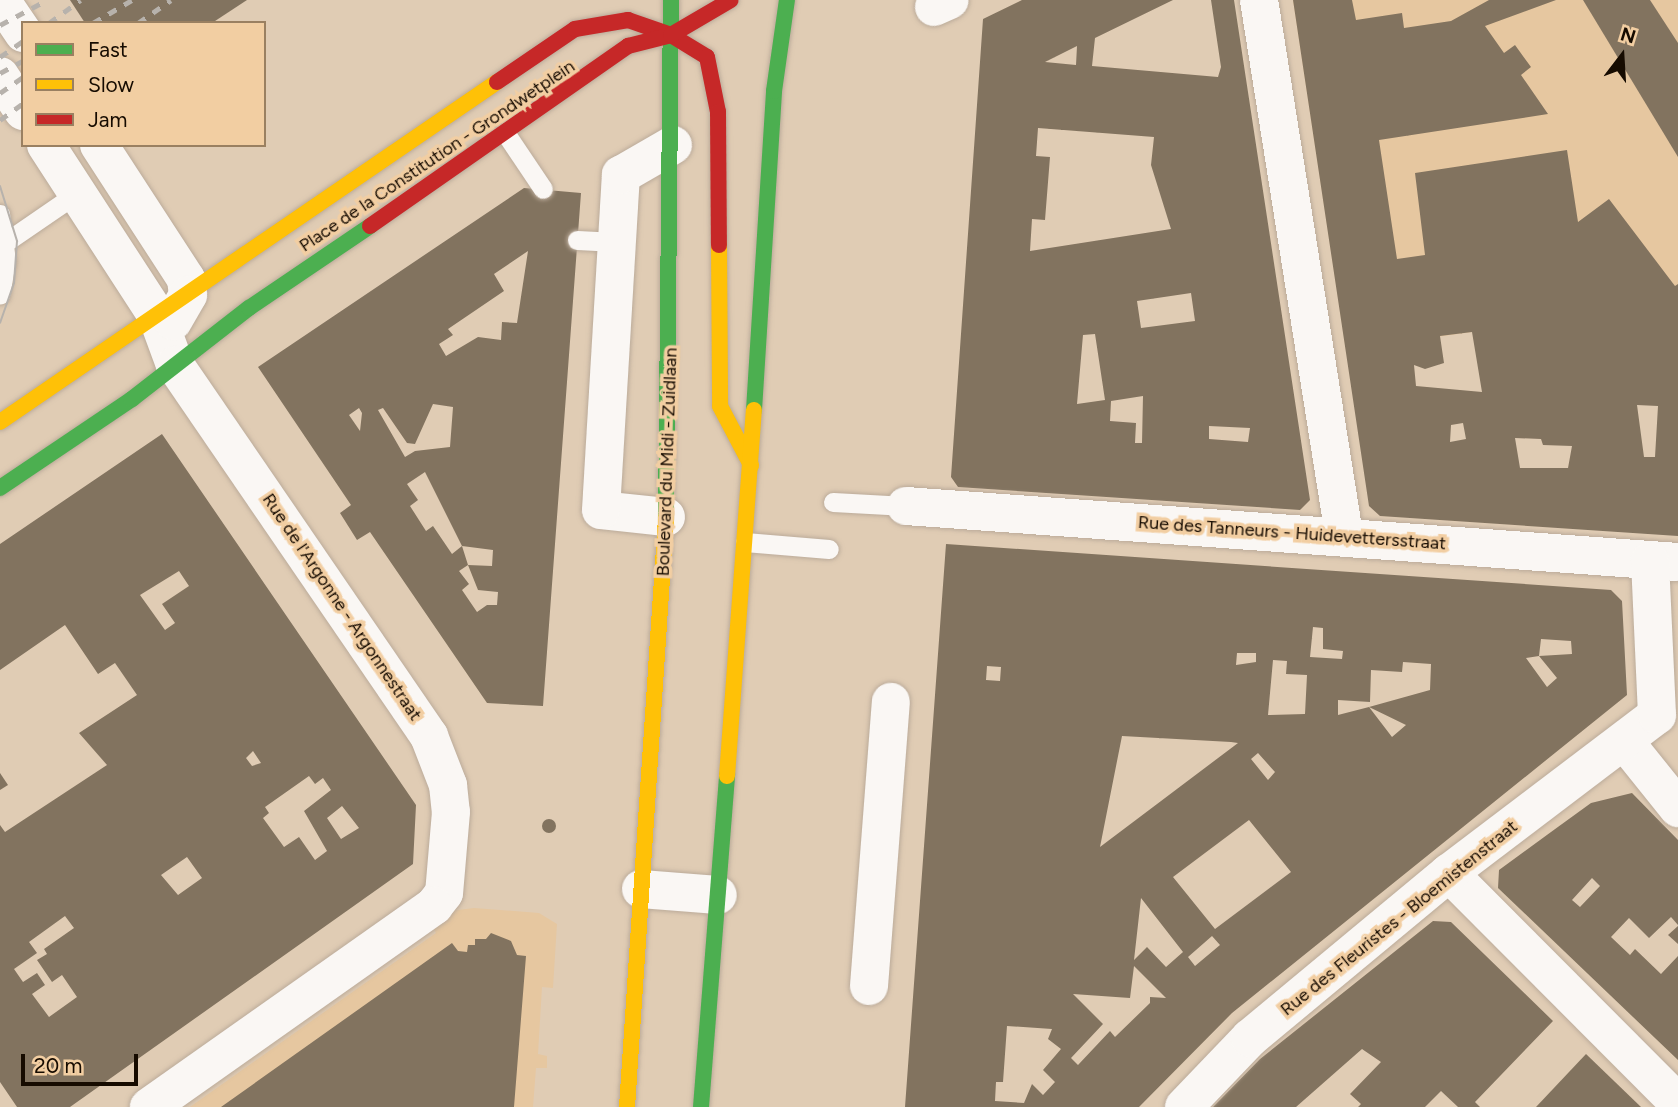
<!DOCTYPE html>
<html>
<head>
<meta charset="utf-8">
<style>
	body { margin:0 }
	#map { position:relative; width:1678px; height:1107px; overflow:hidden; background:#e0ccb4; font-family:Figtree,sans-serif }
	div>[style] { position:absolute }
	.built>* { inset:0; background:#e6c7a0 }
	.building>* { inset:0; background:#82735f }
	.round { border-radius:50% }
	.roads { filter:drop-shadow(0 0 2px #bbab9a) drop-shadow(0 0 2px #bbab9a) }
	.lane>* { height:19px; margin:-9.5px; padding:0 9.5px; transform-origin:9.5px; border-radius:9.5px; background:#faf7f4 }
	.street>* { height:38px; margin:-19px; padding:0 19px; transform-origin:19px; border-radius:19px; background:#faf7f4 }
	.fast>* { height:16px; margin:-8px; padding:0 8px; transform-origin:8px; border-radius:8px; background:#4caf50 }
	.slow>* { height:16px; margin:-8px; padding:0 8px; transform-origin:8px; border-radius:8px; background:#ffc107 }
	.jam>* { height:16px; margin:-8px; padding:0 8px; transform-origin:8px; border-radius:8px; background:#c62828 }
	.tram>* { height:2px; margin:-1px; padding:0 1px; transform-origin:1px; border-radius:1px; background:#b7b2ac }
	.rail>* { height:5px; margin-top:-2.5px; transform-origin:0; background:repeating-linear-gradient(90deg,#b7b2ac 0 9px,transparent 0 18px) }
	span { translate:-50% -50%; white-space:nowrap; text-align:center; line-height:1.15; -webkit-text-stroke:7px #f2cea2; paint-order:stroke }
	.street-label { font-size:18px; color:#160b00 }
	.legend { position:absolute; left:21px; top:21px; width:245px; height:126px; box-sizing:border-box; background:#f2cea2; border:2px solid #9a8061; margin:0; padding:9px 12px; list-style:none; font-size:21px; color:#160b00 }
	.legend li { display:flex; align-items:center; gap:14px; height:35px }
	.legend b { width:35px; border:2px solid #9a8061 }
	.north { position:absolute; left:1587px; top:21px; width:70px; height:70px; -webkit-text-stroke:5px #f2cea2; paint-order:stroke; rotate:17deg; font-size:19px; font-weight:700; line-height:28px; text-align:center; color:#160b00 }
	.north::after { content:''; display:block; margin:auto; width:24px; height:32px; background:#160b00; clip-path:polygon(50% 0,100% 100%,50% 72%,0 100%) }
	.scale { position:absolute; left:21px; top:1054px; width:117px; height:32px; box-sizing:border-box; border:4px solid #160b00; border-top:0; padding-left:9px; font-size:21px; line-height:24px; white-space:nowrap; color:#160b00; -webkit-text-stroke:5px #f2cea2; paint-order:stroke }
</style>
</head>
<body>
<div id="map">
	<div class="built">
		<div style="clip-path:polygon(1293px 0,1678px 0,1678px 374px,1618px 311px,1346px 350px)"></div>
		<div style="clip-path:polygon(474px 908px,539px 913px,557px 924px,553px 988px,542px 987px,538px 1054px,547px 1056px,547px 1068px,536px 1068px,533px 1107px,190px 1107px,436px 933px,431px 924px,450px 911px)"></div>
	</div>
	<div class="building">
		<div style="clip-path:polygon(70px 0,247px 0,212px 23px,85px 23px)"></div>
		<div style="clip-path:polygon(evenodd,1022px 0,1173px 0,1095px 38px,1092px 66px,1218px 77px,1221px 67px,1211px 0,1234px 0,1310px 500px,1300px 510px,958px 487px,951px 477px,983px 19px,1022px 0,1077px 46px,1076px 65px,1045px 62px,1077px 46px,1022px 0,1038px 128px,1154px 137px,1151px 165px,1171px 229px,1030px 251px,1032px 219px,1045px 220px,1050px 157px,1036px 156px,1038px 128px,1022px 0,1191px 293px,1195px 321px,1141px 328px,1137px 301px,1191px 293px,1022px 0,1095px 334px,1105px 400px,1077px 404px,1083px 335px,1095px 334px,1022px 0,1143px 396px,1142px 443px,1135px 443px,1136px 423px,1110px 421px,1111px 401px,1143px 396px,1022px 0,1209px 426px,1250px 428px,1248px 442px,1209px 439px,1209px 426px)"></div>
		<div style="clip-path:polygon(evenodd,1293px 0,1352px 0,1356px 20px,1402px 13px,1404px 28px,1451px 21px,1489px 0,1556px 0,1485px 26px,1504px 53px,1515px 45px,1531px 67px,1521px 75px,1548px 114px,1379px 140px,1397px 259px,1425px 255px,1415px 173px,1567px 150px,1578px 222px,1609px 199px,1675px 286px,1678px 284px,1678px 536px,1380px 516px,1369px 506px,1293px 0,1472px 332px,1482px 392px,1416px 386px,1414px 365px,1425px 369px,1444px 363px,1440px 336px,1472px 332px,1293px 0,1637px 405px,1658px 406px,1655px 457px,1644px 457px,1637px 405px,1293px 0,1463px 423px,1466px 439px,1450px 442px,1451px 425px,1463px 423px,1293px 0,1515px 438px,1541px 439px,1543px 445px,1572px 446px,1568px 468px,1520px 468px,1515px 438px)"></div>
		<div style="clip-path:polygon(1583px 0,1650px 0,1678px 43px,1678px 157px)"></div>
		<div style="clip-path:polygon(evenodd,524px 188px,581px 193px,543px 706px,487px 703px,370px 532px,357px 540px,340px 513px,351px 505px,258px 367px,524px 188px,528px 251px,517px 323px,502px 322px,501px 340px,478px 337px,446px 356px,439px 344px,453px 335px,448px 329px,504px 291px,494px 274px,528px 251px,524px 188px,433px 404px,453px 407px,450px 447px,415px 451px,405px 457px,378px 410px,383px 408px,407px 443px,415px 444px,433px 404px,524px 188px,359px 408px,362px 413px,360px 431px,349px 415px,359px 408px,524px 188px,425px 472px,462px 546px,493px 550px,492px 566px,468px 565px,478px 590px,498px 592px,497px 605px,487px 605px,477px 612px,462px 590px,469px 584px,459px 571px,468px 565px,462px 546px,452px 554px,433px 526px,426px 531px,410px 506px,418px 500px,407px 484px,425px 472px)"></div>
		<div style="clip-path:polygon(evenodd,162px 434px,416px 805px,413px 864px,70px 1107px,17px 1107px,0 1082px,0 825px,5px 832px,107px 765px,79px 733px,137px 695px,115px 663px,98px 674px,65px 625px,0 670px,0 544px,162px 434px,179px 571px,189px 586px,162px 604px,175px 623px,165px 630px,140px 595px,179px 571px,162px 434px,253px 751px,261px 763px,252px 766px,246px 758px,253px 751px,162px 434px,309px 776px,315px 784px,323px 778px,331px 790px,304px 811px,327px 851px,315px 860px,299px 837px,284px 847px,263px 818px,269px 813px,265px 807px,309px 776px,162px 434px,342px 806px,359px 828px,341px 839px,327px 818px,342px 806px,162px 434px,187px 857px,202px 878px,178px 895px,161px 875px,187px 857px,162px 434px,65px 916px,74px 928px,44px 949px,47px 954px,37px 960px,52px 982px,62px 975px,77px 997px,49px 1017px,32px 994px,45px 985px,37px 973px,23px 982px,14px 969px,37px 953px,29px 942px,65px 916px)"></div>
		<div style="clip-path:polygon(evenodd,946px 544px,1611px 590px,1622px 601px,1627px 695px,1232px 1013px,1139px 1107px,905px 1107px,946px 544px,1313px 627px,1323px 628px,1323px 649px,1343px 651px,1342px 659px,1310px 657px,1313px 627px,946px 544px,1541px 639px,1571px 641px,1572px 654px,1539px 656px,1557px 678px,1547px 687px,1526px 658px,1539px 656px,1541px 639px,946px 544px,1237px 653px,1256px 653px,1256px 662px,1236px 665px,1237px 653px,946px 544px,1273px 660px,1287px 661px,1286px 674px,1307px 675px,1305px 714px,1268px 715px,1273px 660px,946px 544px,1403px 662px,1431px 664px,1430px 690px,1369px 707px,1406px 725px,1392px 737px,1369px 707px,1338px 715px,1338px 700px,1370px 702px,1371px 670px,1402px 672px,1403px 662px,946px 544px,987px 666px,1001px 667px,1000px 681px,986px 680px,987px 666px,946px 544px,1122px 736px,1231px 742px,1238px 743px,1100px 847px,1122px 736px,946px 544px,1258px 753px,1275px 772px,1268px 780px,1251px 759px,1258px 753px,946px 544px,1249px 820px,1291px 872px,1215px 929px,1173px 877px,1249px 820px,946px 544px,1141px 898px,1183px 952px,1166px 967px,1147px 947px,1134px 960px,1141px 898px,946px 544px,1212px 936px,1220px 945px,1195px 966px,1188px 957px,1212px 936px,946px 544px,1134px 966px,1166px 998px,1150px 997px,1150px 1003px,1115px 1037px,1110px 1031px,1078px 1065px,1071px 1058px,1103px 1024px,1073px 994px,1130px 998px,1134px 966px,946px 544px,1007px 1026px,1052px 1029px,1048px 1039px,1061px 1049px,1043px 1070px,1055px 1082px,1043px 1095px,1032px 1084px,1024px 1103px,995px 1101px,996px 1082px,1003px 1082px,1007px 1026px)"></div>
		<div style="clip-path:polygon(0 773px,8px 785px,0 790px)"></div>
		<div style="clip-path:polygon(evenodd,1632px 793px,1678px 840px,1678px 925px,1671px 917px,1649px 938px,1629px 918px,1611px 937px,1630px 955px,1635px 949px,1661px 974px,1678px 956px,1678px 1060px,1498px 888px,1499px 870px,1551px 832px,1591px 803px,1632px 793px,1592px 878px,1600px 886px,1580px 907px,1572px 900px,1592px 878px)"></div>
		<div class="round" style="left:542px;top:819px;width:14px;height:14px"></div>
		<div style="clip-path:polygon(1433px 921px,1451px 922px,1553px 1021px,1475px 1102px,1480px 1107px,1458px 1107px,1441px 1091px,1425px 1107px,1358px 1107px,1361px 1104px,1350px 1094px,1381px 1062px,1362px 1049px,1296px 1107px,1213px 1107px,1260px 1059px)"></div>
		<div style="clip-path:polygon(1678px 926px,1678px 944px,1668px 935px)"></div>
		<div style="clip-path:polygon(491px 933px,511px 941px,517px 955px,526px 956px,514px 1107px,221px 1107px,452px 943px,458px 951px,467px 952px,468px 945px,475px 945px,475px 939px,486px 939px)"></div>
		<div style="clip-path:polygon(1586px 1054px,1641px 1107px,1536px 1107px)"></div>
	</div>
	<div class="roads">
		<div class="lane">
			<div style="left:506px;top:134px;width:66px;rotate:56.1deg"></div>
			<div style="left:0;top:214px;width:47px;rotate:82.7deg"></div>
			<div style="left:6px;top:261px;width:34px;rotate:100deg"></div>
			<div style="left:577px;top:240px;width:39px;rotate:3deg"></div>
			<div style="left:0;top:246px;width:93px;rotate:-34.5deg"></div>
			<div style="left:833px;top:502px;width:73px;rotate:3.1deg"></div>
			<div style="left:745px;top:542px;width:84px;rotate:4.8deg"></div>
		</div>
		<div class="street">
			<div style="left:1px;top:0;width:40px;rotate:56deg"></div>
			<div style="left:1259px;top:0;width:542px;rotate:80.97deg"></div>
			<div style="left:934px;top:7px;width:17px;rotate:-24deg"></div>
			<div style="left:0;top:76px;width:42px;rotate:56.7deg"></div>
			<div style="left:46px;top:145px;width:204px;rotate:57deg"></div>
			<div style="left:157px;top:316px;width:52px;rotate:69.8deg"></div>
			<div style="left:175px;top:365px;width:450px;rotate:55.6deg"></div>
			<div style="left:429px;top:736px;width:53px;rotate:68.8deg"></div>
			<div style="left:448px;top:785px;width:27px;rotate:84deg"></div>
			<div style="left:451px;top:812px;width:81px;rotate:94.9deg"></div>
			<div style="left:444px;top:893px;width:16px;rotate:128deg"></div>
			<div style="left:434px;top:906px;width:349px;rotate:144.8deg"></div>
			<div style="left:99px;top:145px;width:160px;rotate:57deg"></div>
			<div style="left:186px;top:279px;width:16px;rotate:83deg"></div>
			<div style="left:188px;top:295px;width:30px;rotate:120deg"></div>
			<div style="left:906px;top:506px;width:774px;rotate:4.15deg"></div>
			<div style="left:666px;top:517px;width:65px;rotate:-173.9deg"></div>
			<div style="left:601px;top:510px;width:336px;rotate:-86.6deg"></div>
			<div style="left:621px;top:175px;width:60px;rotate:-30deg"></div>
			<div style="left:1625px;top:742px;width:85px;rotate:51.2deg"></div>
			<div style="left:1449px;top:873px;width:325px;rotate:45.1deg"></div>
			<div style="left:641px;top:889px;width:77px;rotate:4.5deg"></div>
			<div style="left:869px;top:986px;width:285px;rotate:-85.6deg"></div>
			<div style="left:1184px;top:1107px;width:95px;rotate:-46.3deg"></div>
			<div style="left:1250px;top:1038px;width:259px;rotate:-39.7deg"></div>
			<div style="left:1449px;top:873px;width:261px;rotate:-37.2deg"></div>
			<div style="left:1657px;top:715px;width:154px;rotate:-92.6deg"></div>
		</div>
		<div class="fast">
			<div style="left:754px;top:410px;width:320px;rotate:-86.4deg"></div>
			<div style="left:774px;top:91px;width:92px;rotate:-81.9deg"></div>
			<div style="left:0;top:488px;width:159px;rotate:-34deg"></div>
			<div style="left:132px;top:399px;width:148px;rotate:-37.9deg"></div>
			<div style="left:249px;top:308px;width:146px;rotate:-34.1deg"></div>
			<div style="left:666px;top:518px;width:518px;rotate:-89.45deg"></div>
			<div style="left:701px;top:1107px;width:332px;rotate:-85.5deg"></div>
		</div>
		<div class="slow">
			<div style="left:719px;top:245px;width:161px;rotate:89.6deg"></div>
			<div style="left:720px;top:406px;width:67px;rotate:62.3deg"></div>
			<div style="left:0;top:422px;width:602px;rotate:-34.38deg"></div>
			<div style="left:727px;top:776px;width:367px;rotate:-85.8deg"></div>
			<div style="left:627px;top:1107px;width:590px;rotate:-86.21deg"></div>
		</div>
		<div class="jam">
			<div style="left:497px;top:82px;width:94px;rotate:-34.2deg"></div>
			<div style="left:575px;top:29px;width:54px;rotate:-9.6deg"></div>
			<div style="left:628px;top:20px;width:46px;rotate:19.2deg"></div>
			<div style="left:671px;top:35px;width:42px;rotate:31.4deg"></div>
			<div style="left:707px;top:57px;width:56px;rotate:78.7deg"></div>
			<div style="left:718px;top:112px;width:133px;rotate:89.6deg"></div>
			<div style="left:370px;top:226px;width:315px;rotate:-34.9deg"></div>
			<div style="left:628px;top:46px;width:44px;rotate:-14.3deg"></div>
			<div style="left:671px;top:35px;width:69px;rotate:-30.3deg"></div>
		</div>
	</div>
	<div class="tram">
		<div style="left:0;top:186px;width:58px;rotate:72.8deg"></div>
		<div style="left:17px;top:241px;width:42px;rotate:94.1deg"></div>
		<div style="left:14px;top:283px;width:42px;rotate:109.3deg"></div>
	</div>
	<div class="rail">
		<div style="left:49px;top:23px;width:39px;rotate:-36deg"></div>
		<div style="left:93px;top:23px;width:45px;rotate:-30.5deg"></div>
		<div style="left:138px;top:23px;width:40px;rotate:-34.9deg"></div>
		<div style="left:0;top:25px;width:53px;rotate:-28deg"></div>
		<div style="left:0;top:57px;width:28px;rotate:-35deg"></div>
		<div style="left:0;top:73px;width:26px;rotate:-28deg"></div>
		<div style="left:0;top:93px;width:28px;rotate:-35deg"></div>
		<div style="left:0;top:120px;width:29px;rotate:-36deg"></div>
	</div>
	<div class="street-label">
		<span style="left:437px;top:156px;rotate:-34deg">Place de la Constitution - Grondwetplein</span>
		<span style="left:667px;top:462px;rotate:-88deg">Boulevard du Midi - Zuidlaan</span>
		<span style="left:1292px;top:533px;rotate:4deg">Rue des Tanneurs - Huidevettersstraat</span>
		<span style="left:342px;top:607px;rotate:56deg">Rue de l'Argonne - Argonnestraat</span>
		<span style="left:1399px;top:918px;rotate:-39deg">Rue des Fleuristes - Bloemistenstraat</span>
	</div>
	<ul class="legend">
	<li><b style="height:9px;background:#4caf50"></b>Fast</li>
	<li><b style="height:9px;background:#ffc107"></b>Slow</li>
	<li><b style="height:9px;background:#c62828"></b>Jam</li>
	</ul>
	<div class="north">N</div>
	<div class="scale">20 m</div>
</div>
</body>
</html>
